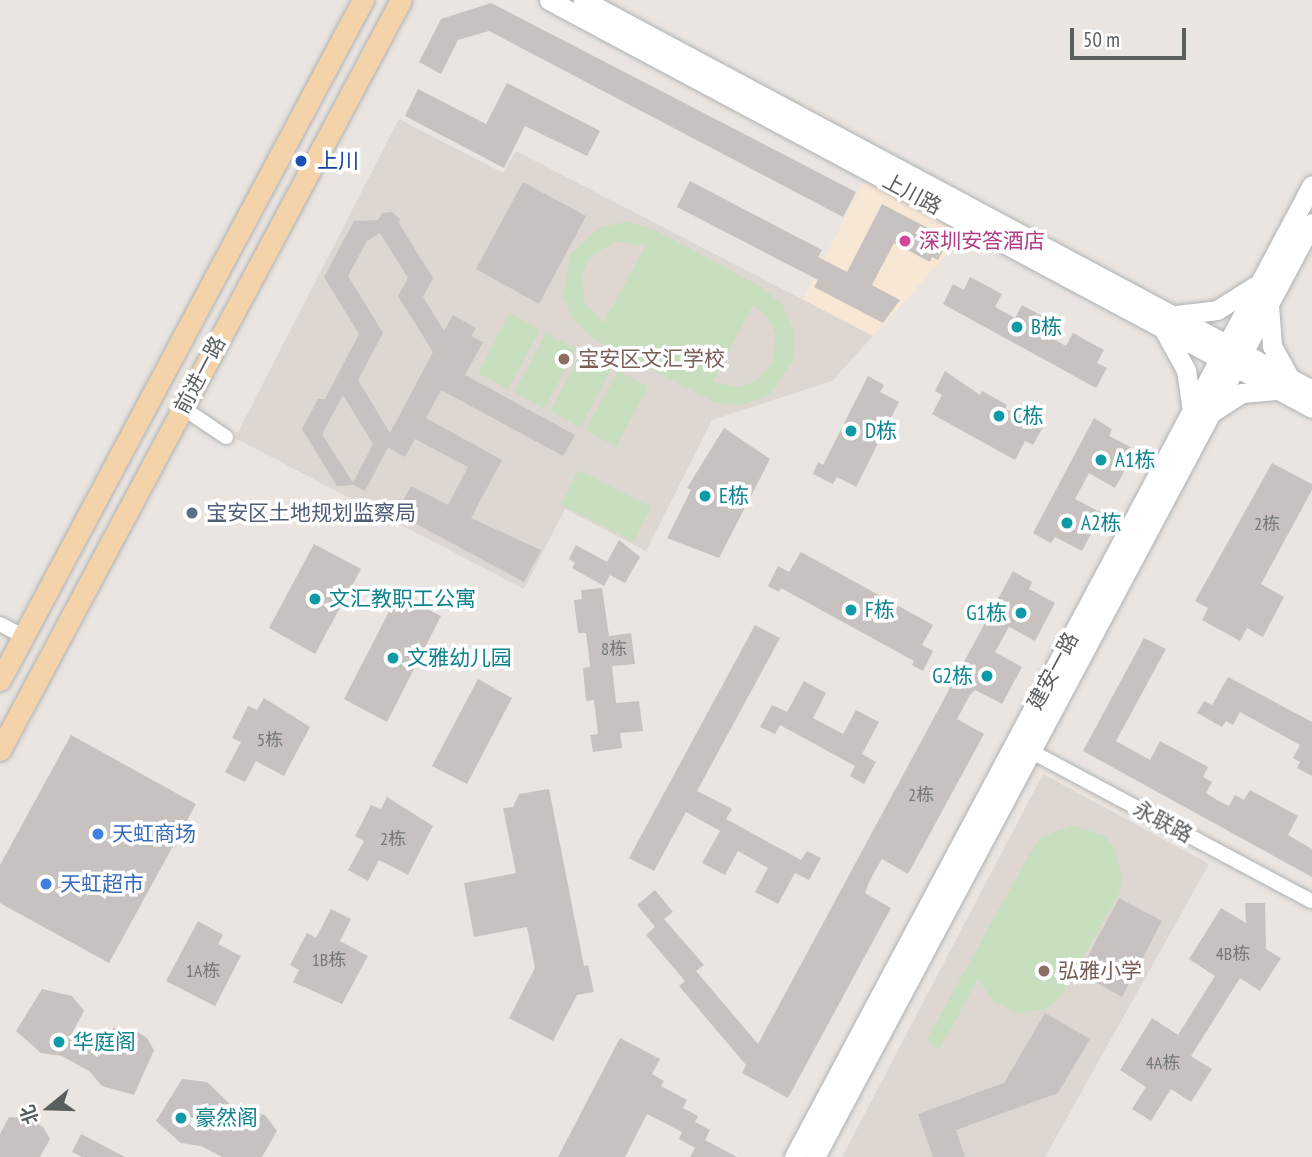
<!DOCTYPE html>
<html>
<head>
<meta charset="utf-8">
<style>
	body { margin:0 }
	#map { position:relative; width:1312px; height:1157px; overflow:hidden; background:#eae5e0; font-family:"PT Sans Narrow","Noto Sans SC",sans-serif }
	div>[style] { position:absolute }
	.commercial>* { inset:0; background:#f9e7d6 }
	.education>* { inset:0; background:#ddd6d1 }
	.green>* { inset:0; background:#c8dfbf }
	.building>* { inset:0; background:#c7c2bf }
	.roads { filter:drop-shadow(0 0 2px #aeb2b4) drop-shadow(0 0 2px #aeb2b4) }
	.minor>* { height:14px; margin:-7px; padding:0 7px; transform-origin:7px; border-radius:7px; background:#fff }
	.secondary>* { height:19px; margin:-9.5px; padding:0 9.5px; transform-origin:9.5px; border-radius:9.5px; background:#fff }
	.primary>* { height:21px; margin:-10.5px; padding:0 10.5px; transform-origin:10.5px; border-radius:10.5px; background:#f5d3aa }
	.dots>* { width:19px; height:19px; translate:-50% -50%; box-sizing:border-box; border:4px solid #fff; border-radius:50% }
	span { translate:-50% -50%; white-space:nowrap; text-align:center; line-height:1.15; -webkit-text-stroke:7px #fff; paint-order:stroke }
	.number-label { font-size:18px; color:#747777 }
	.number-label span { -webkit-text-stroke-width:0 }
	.transit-label { font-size:21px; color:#164399 }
	.left { translate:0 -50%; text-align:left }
	.street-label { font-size:21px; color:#595e5f }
	.hotel-label { font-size:21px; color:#b23c85 }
	.culture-label { font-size:21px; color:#0d838f }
	.right { translate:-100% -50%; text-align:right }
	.education-label { font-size:21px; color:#785e54 }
	.service-label { font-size:21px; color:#4e5e75 }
	.shop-label { font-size:21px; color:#366cbe }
	.north { position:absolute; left:14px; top:1073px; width:70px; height:70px; -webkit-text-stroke:5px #fff; paint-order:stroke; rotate:251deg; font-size:19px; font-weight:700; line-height:28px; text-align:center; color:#595e5f }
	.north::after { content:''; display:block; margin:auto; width:24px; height:32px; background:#595e5f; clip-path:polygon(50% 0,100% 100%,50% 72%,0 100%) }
	.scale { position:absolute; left:1070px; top:28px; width:116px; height:32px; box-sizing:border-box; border:4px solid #595e5f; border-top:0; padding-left:9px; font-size:21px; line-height:24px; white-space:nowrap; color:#595e5f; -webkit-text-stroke:5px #fff; paint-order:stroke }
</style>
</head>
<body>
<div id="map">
	<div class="commercial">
		<div style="clip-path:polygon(864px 181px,965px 234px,873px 336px,803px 300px)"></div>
	</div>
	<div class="education">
		<div style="clip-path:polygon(399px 119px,503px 173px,516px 151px,873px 336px,832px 381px,712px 420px,646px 551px,565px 509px,524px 589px,235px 438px)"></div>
		<div style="clip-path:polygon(1043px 774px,1209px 864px,1045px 1157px,842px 1157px)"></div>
	</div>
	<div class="green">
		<div style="clip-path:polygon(evenodd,627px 222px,653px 229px,763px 288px,783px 306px,794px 332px,793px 360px,770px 394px,744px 405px,716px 403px,594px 339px,574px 321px,563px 296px,570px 255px,600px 227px,627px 222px,617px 241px,645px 246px,604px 323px,584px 302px,582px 273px,592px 255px,617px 241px,627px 222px,753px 305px,768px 317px,776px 335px,772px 364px,759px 379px,741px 387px,713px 382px,753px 305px)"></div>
		<div style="clip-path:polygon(510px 313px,540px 330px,508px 389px,478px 373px)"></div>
		<div style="clip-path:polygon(546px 333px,576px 349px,544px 409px,514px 392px)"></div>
		<div style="clip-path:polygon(582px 351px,612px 368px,580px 427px,550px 411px)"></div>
		<div style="clip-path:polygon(618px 371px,648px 387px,616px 447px,586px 430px)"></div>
		<div style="clip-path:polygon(578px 470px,651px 507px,634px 542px,561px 505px)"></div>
		<div style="clip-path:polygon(1072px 825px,1103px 835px,1114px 847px,1122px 878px,1119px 894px,1061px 997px,1045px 1009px,1018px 1013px,993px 1001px,978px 979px,940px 1049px,926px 1041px,1029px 855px,1040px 838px)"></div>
	</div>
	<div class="building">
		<div style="clip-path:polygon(491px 3px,856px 192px,843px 217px,489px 31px,458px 40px,441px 74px,419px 62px,441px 19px)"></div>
		<div style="clip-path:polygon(507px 83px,600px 131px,587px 156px,525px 126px,504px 168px,405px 116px,418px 89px,486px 124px)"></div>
		<div style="clip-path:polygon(690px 181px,822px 250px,818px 257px,847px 272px,882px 204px,949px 239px,938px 260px,932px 257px,930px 262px,894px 243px,872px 285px,900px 300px,883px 323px,814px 287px,818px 280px,677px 207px)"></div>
		<div style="clip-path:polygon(523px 182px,586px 216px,539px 304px,476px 269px)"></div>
		<div style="clip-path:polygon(evenodd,392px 212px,401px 220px,398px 222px,433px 278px,423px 297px,444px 331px,453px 315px,476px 328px,471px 336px,483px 342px,465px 375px,575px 435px,563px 456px,441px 390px,426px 418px,502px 460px,471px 518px,541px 550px,524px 582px,396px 513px,411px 486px,448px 505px,468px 467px,415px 439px,405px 457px,388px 447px,365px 491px,354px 485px,337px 486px,302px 429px,318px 399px,325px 399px,359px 334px,324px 277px,354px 221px,378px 220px,382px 213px,392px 212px,380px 233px,408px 278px,398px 296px,433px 352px,390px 433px,358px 380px,383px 333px,348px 276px,367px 241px,380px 233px,392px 212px,343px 395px,373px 444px,353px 483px,322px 434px,343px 395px)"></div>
		<div style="clip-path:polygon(970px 277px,1002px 294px,995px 307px,1015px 318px,1022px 305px,1053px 322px,1046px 335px,1066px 346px,1073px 333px,1104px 350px,1097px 363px,1107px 368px,1096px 388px,943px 304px,953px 284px,964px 290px)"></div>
		<div style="clip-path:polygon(945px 371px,980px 395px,982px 391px,1007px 405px,1005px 409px,1044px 425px,1033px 445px,1025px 441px,1015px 460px,932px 414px,942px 395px,935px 391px)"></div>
		<div style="clip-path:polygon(868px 376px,884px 385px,880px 392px,899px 402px,856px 487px,837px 477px,833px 484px,813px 474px,818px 462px,823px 465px)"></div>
		<div style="clip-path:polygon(1094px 418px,1112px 429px,1109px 436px,1136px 450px,1115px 488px,1089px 473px,1075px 499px,1102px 513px,1082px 551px,1055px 537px,1051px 543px,1033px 533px)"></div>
		<div style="clip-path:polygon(724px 428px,770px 459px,719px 558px,667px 538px,691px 490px,687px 488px)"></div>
		<div style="clip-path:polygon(1272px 463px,1312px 484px,1312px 490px,1261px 584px,1284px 597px,1263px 637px,1247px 628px,1240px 641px,1202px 620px,1208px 608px,1195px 601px)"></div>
		<div style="clip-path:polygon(619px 540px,640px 557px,625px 583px,610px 575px,604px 586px,572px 568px,575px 563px,569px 559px,576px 545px,607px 562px)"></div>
		<div style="clip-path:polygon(314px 544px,361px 569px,315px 654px,269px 628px)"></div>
		<div style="clip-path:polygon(801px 552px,933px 625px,922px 645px,933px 651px,923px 671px,912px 665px,914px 661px,781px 588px,779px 592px,768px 586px,778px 566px,789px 572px)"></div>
		<div style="clip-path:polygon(1013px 571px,1032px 582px,1029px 589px,1055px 603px,1035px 641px,1009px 627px,995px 652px,1022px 667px,1002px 704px,975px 690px,970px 695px,957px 719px,984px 734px,908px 874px,882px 859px,870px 880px,865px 893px,891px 908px,788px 1098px,742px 1073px,746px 1065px,679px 986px,685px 981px,646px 935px,655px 927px,637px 905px,655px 890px,673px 912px,664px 919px,704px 965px,696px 971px,758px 1044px)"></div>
		<div style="clip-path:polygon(602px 588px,609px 636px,631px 633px,635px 664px,612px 666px,616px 703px,639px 701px,643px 731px,620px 733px,622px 748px,593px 752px,590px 735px,598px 734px,594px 700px,586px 701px,583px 668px,590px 667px,588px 648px,586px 633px,578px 633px,574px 600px,582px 599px,581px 590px)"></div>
		<div style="clip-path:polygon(398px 594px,441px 616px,387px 722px,344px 699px)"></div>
		<div style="clip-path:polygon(755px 625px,780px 638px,697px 791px,732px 809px,726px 819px,801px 860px,807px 851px,821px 858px,809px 880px,795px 873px,778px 904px,755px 892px,768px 868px,738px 851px,725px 875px,702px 863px,720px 831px,686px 812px,654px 871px,629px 858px)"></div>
		<div style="clip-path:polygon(1144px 638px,1166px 649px,1116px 741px,1150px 760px,1160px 741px,1208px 767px,1203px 777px,1212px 782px,1206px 793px,1217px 800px,1229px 806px,1235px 795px,1244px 800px,1250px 790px,1298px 816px,1288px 835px,1312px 849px,1312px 877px,1083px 751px)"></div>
		<div style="clip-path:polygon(1228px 677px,1312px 722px,1312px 776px,1297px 768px,1300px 762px,1293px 758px,1300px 745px,1240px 712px,1233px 725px,1226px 721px,1222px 727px,1197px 713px,1204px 701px,1212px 705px)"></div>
		<div style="clip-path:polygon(478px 679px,512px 698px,467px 784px,432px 766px)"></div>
		<div style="clip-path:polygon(804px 681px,826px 693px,813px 718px,843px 734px,856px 710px,879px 722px,862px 754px,876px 762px,864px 784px,850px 776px,855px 766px,780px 725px,775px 734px,760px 727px,772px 705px,787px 712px)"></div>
		<div style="clip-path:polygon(264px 698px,310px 727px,284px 776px,256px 761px,245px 782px,225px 772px,241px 742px,232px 738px,248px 706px,257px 710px)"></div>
		<div style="clip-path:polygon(71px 735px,196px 804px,109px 963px,0 903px,0 865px)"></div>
		<div style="clip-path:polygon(549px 789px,584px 966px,588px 965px,594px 992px,577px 995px,553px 1041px,509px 1018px,535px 968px,527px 927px,474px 937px,464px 883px,516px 873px,503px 808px,513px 807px,519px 794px)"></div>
		<div style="clip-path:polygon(387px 797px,433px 826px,408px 875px,379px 860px,368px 881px,348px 870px,364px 841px,355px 836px,371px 805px,381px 809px)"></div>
		<div style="clip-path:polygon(1119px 898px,1162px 921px,1122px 997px,1079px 973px)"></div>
		<div style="clip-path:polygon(1245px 903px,1265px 903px,1266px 949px,1281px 958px,1260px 991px,1240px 978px,1220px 1010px,1191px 1056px,1212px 1069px,1191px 1102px,1171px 1089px,1151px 1121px,1132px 1109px,1146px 1087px,1120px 1070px,1152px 1018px,1178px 1035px,1215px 976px,1189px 959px,1221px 908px,1246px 923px)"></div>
		<div style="clip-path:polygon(331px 909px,351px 919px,340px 941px,368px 956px,342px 1004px,293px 982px,299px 970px,290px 965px,307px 933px,316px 938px)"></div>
		<div style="clip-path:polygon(198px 921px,223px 935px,218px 944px,241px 956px,215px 1006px,166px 981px)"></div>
		<div style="clip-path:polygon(42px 989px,72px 996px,84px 1011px,71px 1035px,101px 1051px,113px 1028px,133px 1029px,147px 1038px,154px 1050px,134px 1095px,102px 1086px,89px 1071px,62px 1056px,41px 1053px,16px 1031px)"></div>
		<div style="clip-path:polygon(1045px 1013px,1090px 1039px,1058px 1093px,956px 1130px,965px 1157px,933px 1157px,918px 1114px,1004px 1083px)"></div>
		<div style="clip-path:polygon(620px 1038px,660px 1059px,652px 1074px,664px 1081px,661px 1086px,687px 1100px,683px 1108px,698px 1116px,695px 1122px,710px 1130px,705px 1140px,737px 1157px,690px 1157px,695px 1148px,679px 1139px,682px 1132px,647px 1114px,625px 1157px,558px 1157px)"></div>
		<div style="clip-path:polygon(182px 1079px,207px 1082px,234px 1108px,265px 1115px,277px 1131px,262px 1157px,222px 1157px,201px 1146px,181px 1143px,156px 1121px)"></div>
		<div style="clip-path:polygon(9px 1117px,28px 1118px,43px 1127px,50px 1139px,40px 1157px,0 1157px,0 1134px)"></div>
		<div style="clip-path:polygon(81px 1134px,125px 1157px,82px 1157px,72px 1152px)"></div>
	</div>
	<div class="roads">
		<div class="minor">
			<div style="left:183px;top:408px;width:52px;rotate:34deg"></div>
			<div style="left:0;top:624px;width:26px;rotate:28deg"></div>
			<div style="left:1023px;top:747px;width:327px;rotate:28.1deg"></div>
		</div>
		<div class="secondary">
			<div style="left:549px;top:0;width:865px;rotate:28.13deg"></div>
			<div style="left:583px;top:0;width:827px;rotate:28.15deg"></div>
			<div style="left:1269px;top:305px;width:41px;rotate:85.8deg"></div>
			<div style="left:1272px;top:346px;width:33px;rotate:61deg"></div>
			<div style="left:1177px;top:315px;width:40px;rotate:-7.1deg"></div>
			<div style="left:1217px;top:310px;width:45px;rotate:-32.3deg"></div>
			<div style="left:1165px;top:332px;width:43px;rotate:61.1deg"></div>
			<div style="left:1186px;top:370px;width:41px;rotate:81.7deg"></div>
			<div style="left:1214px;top:411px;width:33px;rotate:-33deg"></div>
			<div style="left:1242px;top:393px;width:34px;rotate:-5deg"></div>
			<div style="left:794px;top:1157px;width:1101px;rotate:-61.95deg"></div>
			<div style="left:815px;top:1157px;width:1058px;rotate:-61.98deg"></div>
		</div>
		<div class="primary">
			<div style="left:0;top:680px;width:771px;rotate:-61.91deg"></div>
			<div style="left:0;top:750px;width:850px;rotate:-61.87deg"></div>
		</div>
	</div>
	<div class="dots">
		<div style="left:301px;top:161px;background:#1a4fb4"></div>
		<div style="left:905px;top:241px;background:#d1479c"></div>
		<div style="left:1017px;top:327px;background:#0f9aa8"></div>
		<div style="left:564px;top:359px;background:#8d6e63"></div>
		<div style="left:999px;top:416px;background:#0f9aa8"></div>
		<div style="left:851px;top:431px;background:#0f9aa8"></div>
		<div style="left:1101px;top:460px;background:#0f9aa8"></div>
		<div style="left:705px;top:496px;background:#0f9aa8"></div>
		<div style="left:192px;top:513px;background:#5c6f8a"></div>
		<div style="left:1067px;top:523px;background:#0f9aa8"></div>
		<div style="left:315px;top:599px;background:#0f9aa8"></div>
		<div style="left:851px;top:610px;background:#0f9aa8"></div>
		<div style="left:1021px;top:613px;background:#0f9aa8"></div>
		<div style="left:393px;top:658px;background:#0f9aa8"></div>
		<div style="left:987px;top:676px;background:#0f9aa8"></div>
		<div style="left:98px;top:834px;background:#3f7fe0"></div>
		<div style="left:46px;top:884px;background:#3f7fe0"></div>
		<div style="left:1044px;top:971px;background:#8d6e63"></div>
		<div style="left:59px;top:1042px;background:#0f9aa8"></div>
		<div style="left:181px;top:1118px;background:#0f9aa8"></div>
	</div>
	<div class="number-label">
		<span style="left:1267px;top:524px">2栋</span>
		<span style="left:614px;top:649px">8栋</span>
		<span style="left:270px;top:740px">5栋</span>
		<span style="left:921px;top:795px">2栋</span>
		<span style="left:393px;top:839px">2栋</span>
		<span style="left:1233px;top:954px">4B栋</span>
		<span style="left:329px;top:960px">1B栋</span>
		<span style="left:203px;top:971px">1A栋</span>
		<span style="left:1163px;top:1063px">4A栋</span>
	</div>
	<div class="transit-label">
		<span class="left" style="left:317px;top:161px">上川</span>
	</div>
	<div class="street-label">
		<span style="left:912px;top:194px;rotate:28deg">上川路</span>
		<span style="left:200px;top:375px;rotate:-62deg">前进一路</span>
		<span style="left:1053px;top:671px;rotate:-62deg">建安一路</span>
		<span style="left:1163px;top:822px;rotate:28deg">永联路</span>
	</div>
	<div class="hotel-label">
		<span class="left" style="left:919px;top:241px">深圳安答酒店</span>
	</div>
	<div class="culture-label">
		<span class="left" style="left:1031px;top:327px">B栋</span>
		<span class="left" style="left:1013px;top:416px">C栋</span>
		<span class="left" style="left:865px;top:431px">D栋</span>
		<span class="left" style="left:1115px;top:460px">A1栋</span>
		<span class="left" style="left:719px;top:496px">E栋</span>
		<span class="left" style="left:1081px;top:523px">A2栋</span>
		<span class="left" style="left:329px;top:599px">文汇教职工公寓</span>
		<span class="left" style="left:865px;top:610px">F栋</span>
		<span class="right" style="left:1007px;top:613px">G1栋</span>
		<span class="left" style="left:407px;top:658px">文雅幼儿园</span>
		<span class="right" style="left:973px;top:676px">G2栋</span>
		<span class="left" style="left:73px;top:1042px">华庭阁</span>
		<span class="left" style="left:195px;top:1118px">豪然阁</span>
	</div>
	<div class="education-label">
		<span class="left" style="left:578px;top:359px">宝安区文汇学校</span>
		<span class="left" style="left:1058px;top:971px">弘雅小学</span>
	</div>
	<div class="service-label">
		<span class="left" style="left:206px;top:513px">宝安区土地规划监察局</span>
	</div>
	<div class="shop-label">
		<span class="left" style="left:112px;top:834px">天虹商场</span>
		<span class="left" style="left:60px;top:884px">天虹超市</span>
	</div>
	<div class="north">北</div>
	<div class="scale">50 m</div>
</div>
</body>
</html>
